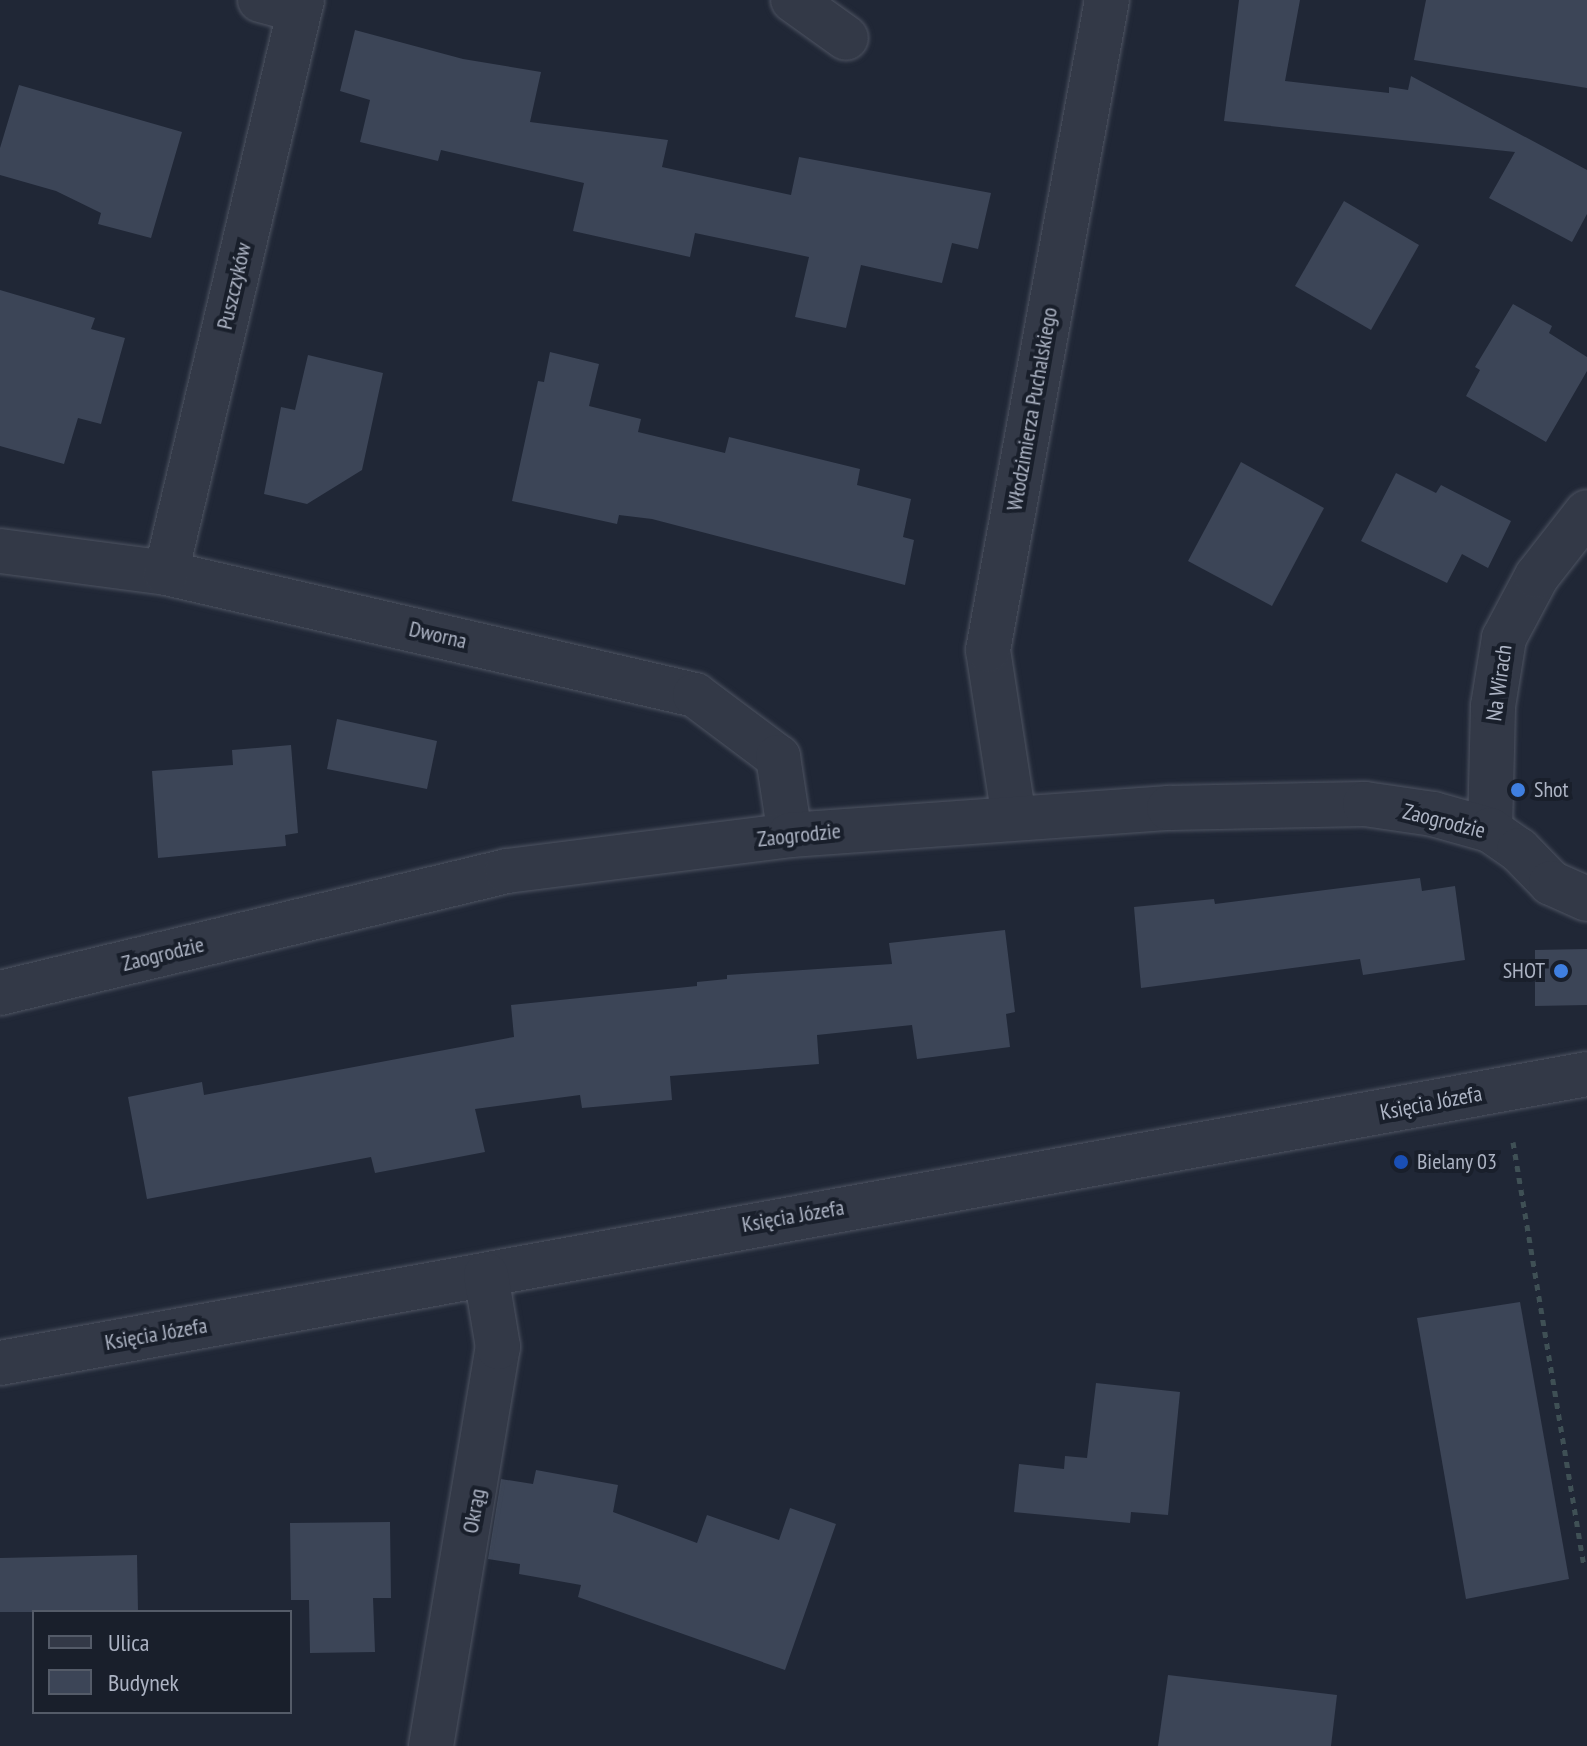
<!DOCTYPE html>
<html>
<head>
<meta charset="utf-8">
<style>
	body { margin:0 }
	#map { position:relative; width:1587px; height:1746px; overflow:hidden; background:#202736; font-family:"PT Sans Narrow",sans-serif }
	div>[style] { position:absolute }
	.building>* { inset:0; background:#3c4557 }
	.path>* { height:5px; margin-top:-2.5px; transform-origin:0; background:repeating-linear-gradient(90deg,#3f5055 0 6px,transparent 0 12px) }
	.roads { filter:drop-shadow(0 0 2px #4e5462) drop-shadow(0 0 2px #4e5462) }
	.minor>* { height:44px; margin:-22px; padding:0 22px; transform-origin:22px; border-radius:22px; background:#333947 }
	.dots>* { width:22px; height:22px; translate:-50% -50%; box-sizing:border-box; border:4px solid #191f2b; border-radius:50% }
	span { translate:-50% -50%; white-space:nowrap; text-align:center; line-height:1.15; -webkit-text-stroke:8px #191f2b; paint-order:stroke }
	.street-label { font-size:22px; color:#adb4c4 }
	.poi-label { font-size:22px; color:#adb4c4 }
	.left { translate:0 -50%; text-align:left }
	.right { translate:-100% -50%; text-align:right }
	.legend { position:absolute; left:32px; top:1610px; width:260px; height:104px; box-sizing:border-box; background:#191f2b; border:2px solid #545b68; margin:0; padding:10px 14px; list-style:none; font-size:24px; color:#adb4c4 }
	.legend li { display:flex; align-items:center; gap:16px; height:40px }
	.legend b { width:40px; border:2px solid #545b68 }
</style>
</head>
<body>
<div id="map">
	<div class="building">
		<div style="clip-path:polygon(1239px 0,1300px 0,1285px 81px,1389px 93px,1389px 87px,1408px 90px,1411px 76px,1587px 170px,1587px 214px,1572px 242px,1489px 198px,1515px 152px,1224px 121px)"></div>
		<div style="clip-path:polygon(1426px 0,1587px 0,1587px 88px,1414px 60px)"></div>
		<div style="clip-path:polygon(355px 30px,463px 59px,541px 72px,530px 122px,668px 140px,662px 167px,791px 195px,799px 157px,991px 193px,978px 249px,952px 243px,942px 283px,861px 265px,846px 328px,795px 317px,809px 257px,695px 233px,690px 257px,573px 231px,584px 183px,441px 150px,438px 161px,360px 142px,370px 100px,340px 91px)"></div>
		<div style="clip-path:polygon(19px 85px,182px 132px,151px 238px,98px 224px,101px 213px,56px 191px,0 175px,0 148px)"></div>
		<div style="clip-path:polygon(1344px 201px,1419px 245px,1371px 330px,1295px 286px)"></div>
		<div style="clip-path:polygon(0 290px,95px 318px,91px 329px,125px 338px,101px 424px,78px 418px,64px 464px,0 446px)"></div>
		<div style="clip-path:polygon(1513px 304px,1552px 326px,1549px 333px,1587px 357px,1587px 371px,1546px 442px,1466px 396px,1480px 370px,1475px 367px)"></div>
		<div style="clip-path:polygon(550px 352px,599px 364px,589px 406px,641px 419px,638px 432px,725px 453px,729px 437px,860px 469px,857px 485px,911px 499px,903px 537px,914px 540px,905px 585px,652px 519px,619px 515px,617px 524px,512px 501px,538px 381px,544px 382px)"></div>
		<div style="clip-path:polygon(308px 355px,383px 373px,362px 470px,307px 504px,264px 494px,281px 407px,295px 410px)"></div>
		<div style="clip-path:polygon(1241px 462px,1324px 508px,1272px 606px,1188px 561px)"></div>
		<div style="clip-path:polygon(1396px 473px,1436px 493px,1441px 485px,1511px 521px,1488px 568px,1462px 554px,1447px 583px,1361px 541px)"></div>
		<div style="clip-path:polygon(337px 719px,437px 741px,427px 789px,327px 769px)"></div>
		<div style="clip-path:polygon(291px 745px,298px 833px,285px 835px,286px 846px,158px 858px,152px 771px,233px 765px,232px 750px)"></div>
		<div style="clip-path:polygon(1420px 878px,1422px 891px,1455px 886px,1465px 960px,1363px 975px,1360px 959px,1141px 988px,1134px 907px,1214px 899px,1215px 904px)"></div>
		<div style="clip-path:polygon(1005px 930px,1015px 1012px,1006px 1014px,1010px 1047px,917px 1059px,912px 1025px,817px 1035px,819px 1064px,670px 1076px,672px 1100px,582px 1108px,580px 1095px,475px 1109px,485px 1152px,375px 1173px,371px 1157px,147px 1199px,128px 1097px,202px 1082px,204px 1095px,514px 1037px,511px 1005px,697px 986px,697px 982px,727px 979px,727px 975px,892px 964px,889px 943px)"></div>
		<div style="clip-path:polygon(1587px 949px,1587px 1005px,1535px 1006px,1535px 950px)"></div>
		<div style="clip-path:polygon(1520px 1302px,1569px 1579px,1466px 1599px,1417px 1318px)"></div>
		<div style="clip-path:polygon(1096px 1383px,1180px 1392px,1168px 1515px,1131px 1512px,1130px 1523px,1014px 1512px,1019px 1464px,1064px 1469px,1065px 1456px,1087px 1458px)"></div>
		<div style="clip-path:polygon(536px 1470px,618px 1485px,613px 1512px,697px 1543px,707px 1515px,779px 1540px,790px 1508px,836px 1524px,785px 1670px,578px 1597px,581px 1585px,519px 1574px,520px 1564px,488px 1559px,501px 1479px,533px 1484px)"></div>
		<div style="clip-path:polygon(390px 1522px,391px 1598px,373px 1598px,375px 1652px,310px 1653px,309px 1600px,291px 1600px,290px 1523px)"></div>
		<div style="clip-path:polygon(137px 1555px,138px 1612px,0 1612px,0 1558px)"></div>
		<div style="clip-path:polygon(1168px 1675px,1337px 1695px,1331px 1746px,1158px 1746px)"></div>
	</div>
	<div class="path">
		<div style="left:1513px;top:1142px;width:431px;rotate:80.5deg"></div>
	</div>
	<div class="roads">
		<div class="minor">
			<div style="left:260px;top:0;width:39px;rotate:15deg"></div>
			<div style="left:793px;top:0;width:65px;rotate:35.6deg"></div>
			<div style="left:0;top:551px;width:167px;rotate:7.5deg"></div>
			<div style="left:166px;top:573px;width:543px;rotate:12.99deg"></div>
			<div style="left:695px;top:695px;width:104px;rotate:36.8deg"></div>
			<div style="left:778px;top:757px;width:79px;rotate:81.3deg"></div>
			<div style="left:166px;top:573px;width:589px;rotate:-76.65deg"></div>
			<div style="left:1014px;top:818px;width:170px;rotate:-98.8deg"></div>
			<div style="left:988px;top:650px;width:661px;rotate:-79.63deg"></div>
			<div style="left:1490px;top:830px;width:124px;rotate:-88.6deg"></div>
			<div style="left:1493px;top:706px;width:69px;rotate:-80.8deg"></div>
			<div style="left:1504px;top:638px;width:70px;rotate:-62deg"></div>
			<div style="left:1537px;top:576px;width:81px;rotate:-52deg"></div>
			<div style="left:0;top:993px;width:521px;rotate:-13.53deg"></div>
			<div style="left:507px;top:871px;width:285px;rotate:-7.2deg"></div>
			<div style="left:790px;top:835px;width:380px;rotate:-4.1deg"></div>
			<div style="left:1169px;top:808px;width:196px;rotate:-1.2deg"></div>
			<div style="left:1365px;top:804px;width:69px;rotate:8.4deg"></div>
			<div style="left:1433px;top:814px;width:59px;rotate:15.7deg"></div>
			<div style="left:1490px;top:830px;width:35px;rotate:35deg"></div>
			<div style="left:1519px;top:850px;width:46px;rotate:45.9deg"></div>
			<div style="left:1551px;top:883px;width:39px;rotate:24deg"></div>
			<div style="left:0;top:1363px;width:1613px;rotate:-10.32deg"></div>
			<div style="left:431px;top:1746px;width:405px;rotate:-80.5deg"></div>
			<div style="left:498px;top:1347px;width:73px;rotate:-99.5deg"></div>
		</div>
	</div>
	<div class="dots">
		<div style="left:1518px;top:790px;background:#3f7fe0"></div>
		<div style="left:1561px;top:971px;background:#3f7fe0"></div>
		<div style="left:1401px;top:1162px;background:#1a4fb4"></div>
	</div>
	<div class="street-label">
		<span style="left:234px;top:286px;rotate:-77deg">Puszczyków</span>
		<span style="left:1032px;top:409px;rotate:-80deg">Włodzimierza Puchalskiego</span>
		<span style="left:438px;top:635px;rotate:13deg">Dworna</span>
		<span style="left:1499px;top:683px;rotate:-82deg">Na Wirach</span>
		<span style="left:1444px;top:821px;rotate:14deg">Zaogrodzie</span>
		<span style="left:799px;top:835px;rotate:-6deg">Zaogrodzie</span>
		<span style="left:163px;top:954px;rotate:-14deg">Zaogrodzie</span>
		<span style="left:1431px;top:1103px;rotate:-11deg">Księcia Józefa</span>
		<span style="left:793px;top:1216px;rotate:-10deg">Księcia Józefa</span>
		<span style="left:156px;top:1334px;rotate:-10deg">Księcia Józefa</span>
		<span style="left:474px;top:1511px;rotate:-80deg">Okrąg</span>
	</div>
	<div class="poi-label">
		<span class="left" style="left:1534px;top:790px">Shot</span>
		<span class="right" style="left:1545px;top:971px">SHOT</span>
		<span class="left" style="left:1417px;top:1162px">Bielany 03</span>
	</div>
	<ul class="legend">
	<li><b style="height:10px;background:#333947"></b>Ulica</li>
	<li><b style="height:22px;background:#3c4557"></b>Budynek</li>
	</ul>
</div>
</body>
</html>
